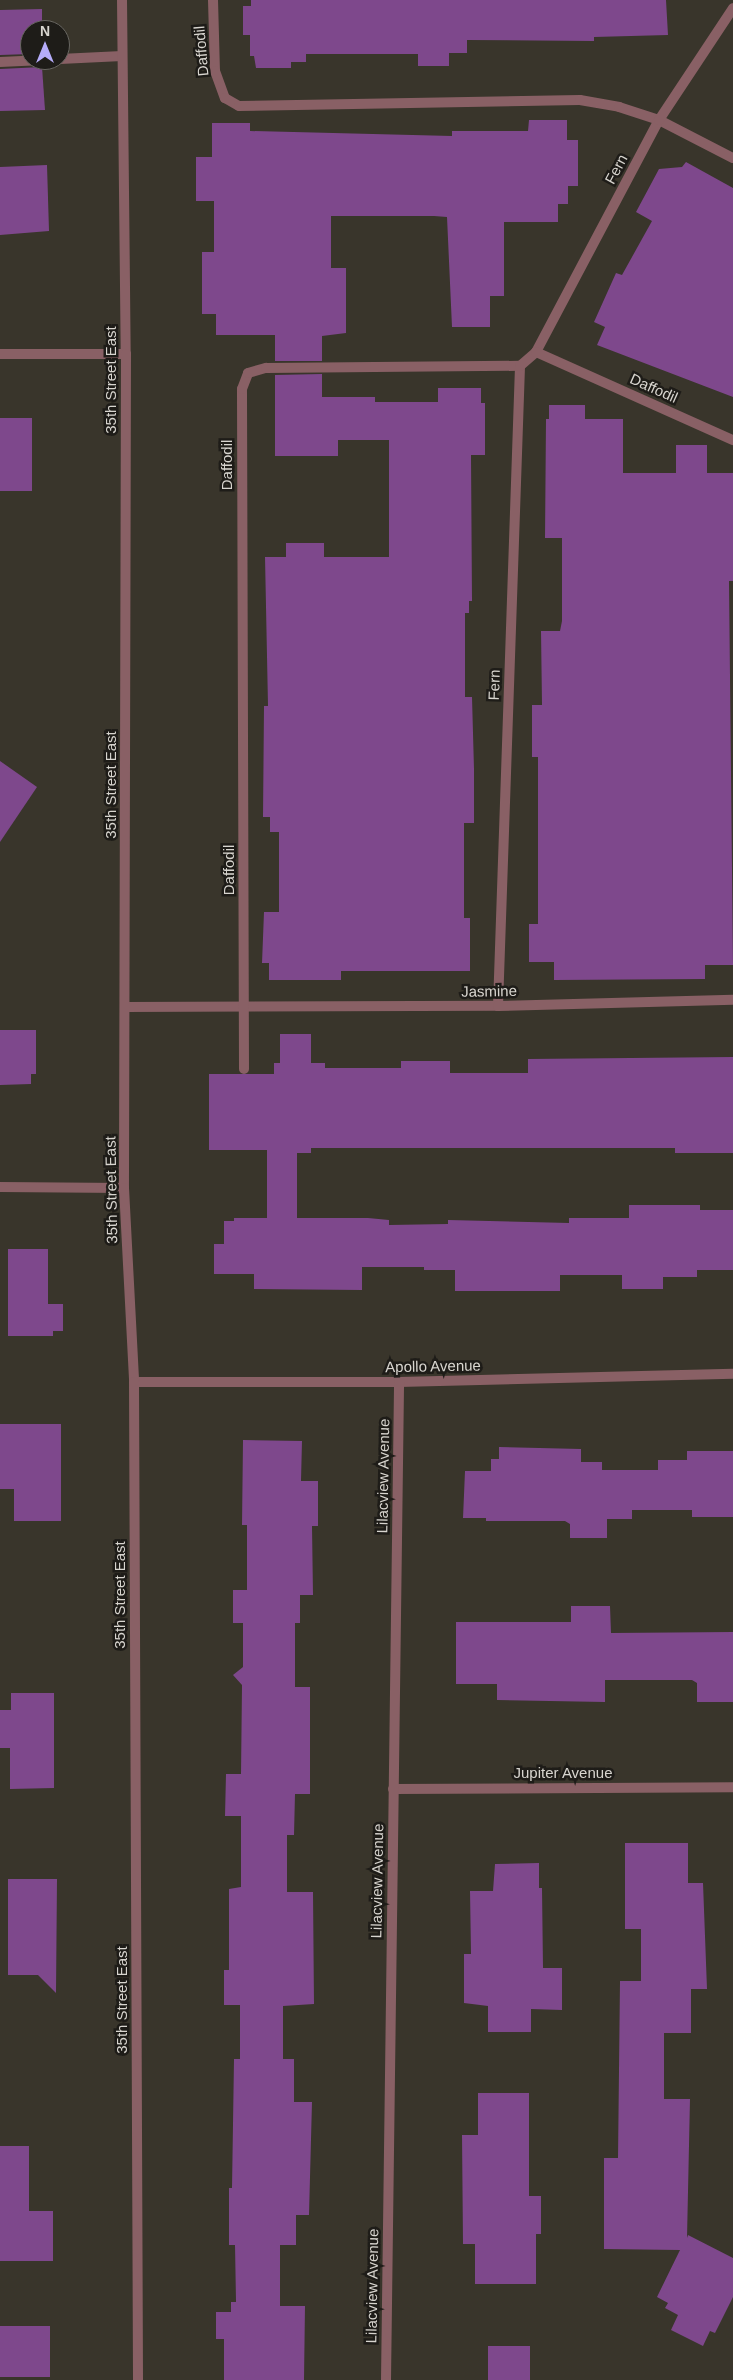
<!DOCTYPE html>
<html>
<head>
<meta charset="utf-8">
<style>
	body { margin:0 }
	#map { position:relative; width:733px; height:2380px; overflow:hidden; background:#39352b; font-family:Arial,sans-serif }
	div>[style] { position:absolute }
	.building>* { inset:0; background:#7e488c }
	.service>* { height:10px; margin:-5px; padding:0 5px; transform-origin:5px; border-radius:5px; background:#896065 }
	.minor>* { height:10px; margin:-5px; padding:0 5px; transform-origin:5px; border-radius:5px; background:#896065 }
	.tertiary>* { height:10px; margin:-5px; padding:0 5px; transform-origin:5px; border-radius:5px; background:#896065 }
	span { translate:-50% -50%; white-space:nowrap; text-align:center; line-height:1.15; -webkit-text-stroke:5px #1e1c18; paint-order:stroke }
	.street-label { font-size:15px; color:#d8d5cf }
	.north { position:absolute; left:20px; top:20px; width:50px; height:50px; box-sizing:border-box; background:#1e1c18; border:1px solid #686661; border-radius:50%; rotate:0deg; font-size:14px; font-weight:700; line-height:20px; text-align:center; color:#d8d5cf }
	.north::after { content:''; display:block; margin:auto; width:18px; height:22px; background:#b5acf9; clip-path:polygon(50% 0,100% 100%,50% 72%,0 100%) }
</style>
</head>
<body>
<div id="map">
	<div class="building">
		<div style="clip-path:polygon(251px 0,666px 0,668px 35px,594px 37px,594px 41px,467px 40px,467px 53px,449px 53px,449px 66px,418px 66px,418px 54px,306px 54px,306px 62px,291px 62px,291px 68px,256px 68px,254px 56px,250px 56px,250px 35px,243px 35px,243px 6px,251px 6px)"></div>
		<div style="clip-path:polygon(42px 9px,42px 30px,30px 30px,30px 54px,0 55px,0 10px)"></div>
		<div style="clip-path:polygon(42px 67px,45px 110px,0 111px,0 69px)"></div>
		<div style="clip-path:polygon(529px 120px,567px 120px,567px 140px,578px 140px,578px 186px,568px 186px,568px 204px,558px 204px,558px 222px,504px 222px,504px 296px,490px 296px,490px 327px,452px 327px,447px 217px,434px 216px,331px 216px,331px 268px,346px 268px,346px 333px,322px 336px,322px 361px,275px 361px,275px 335px,216px 335px,216px 314px,202px 314px,202px 252px,214px 252px,214px 201px,196px 201px,196px 157px,212px 157px,212px 123px,250px 123px,250px 131px,452px 136px,452px 131px,528px 131px)"></div>
		<div style="clip-path:polygon(686px 162px,733px 188px,733px 397px,597px 345px,605px 327px,594px 322px,616px 273px,622px 275px,652px 221px,636px 212px,659px 169px,682px 167px)"></div>
		<div style="clip-path:polygon(47px 165px,49px 231px,0 235px,0 167px)"></div>
		<div style="clip-path:polygon(322px 374px,322px 397px,375px 397px,375px 402px,438px 402px,438px 388px,481px 388px,481px 403px,485px 403px,485px 455px,471px 455px,472px 601px,469px 601px,469px 613px,465px 613px,465px 697px,472px 697px,474px 769px,474px 823px,464px 823px,464px 918px,470px 918px,470px 971px,341px 971px,341px 980px,269px 980px,269px 963px,262px 963px,264px 912px,279px 912px,279px 832px,270px 832px,270px 817px,263px 817px,264px 706px,268px 706px,265px 557px,286px 557px,286px 543px,324px 543px,324px 557px,389px 557px,389px 440px,338px 440px,338px 456px,275px 456px,275px 375px)"></div>
		<div style="clip-path:polygon(549px 405px,585px 405px,585px 419px,623px 419px,623px 473px,676px 473px,676px 445px,707px 445px,707px 473px,733px 473px,733px 581px,729px 581px,733px 965px,705px 965px,705px 979px,554px 980px,554px 962px,529px 962px,529px 924px,538px 924px,538px 757px,532px 757px,532px 705px,542px 705px,541px 631px,560px 631px,562px 621px,562px 538px,545px 538px,546px 419px,549px 419px)"></div>
		<div style="clip-path:polygon(0 418px,32px 418px,32px 491px,0 491px)"></div>
		<div style="clip-path:polygon(0 761px,37px 787px,0 842px)"></div>
		<div style="clip-path:polygon(0 1030px,36px 1030px,36px 1074px,31px 1074px,31px 1084px,0 1085px)"></div>
		<div style="clip-path:polygon(280px 1034px,311px 1034px,311px 1063px,325px 1063px,325px 1068px,401px 1068px,401px 1061px,450px 1061px,450px 1073px,528px 1073px,528px 1059px,733px 1057px,733px 1153px,675px 1153px,675px 1148px,311px 1148px,311px 1153px,297px 1153px,297px 1218px,368px 1218px,389px 1220px,389px 1225px,448px 1224px,448px 1220px,569px 1223px,569px 1218px,629px 1218px,629px 1205px,700px 1205px,700px 1210px,733px 1210px,733px 1270px,697px 1270px,697px 1277px,663px 1277px,663px 1289px,622px 1289px,622px 1275px,560px 1275px,560px 1291px,455px 1291px,455px 1270px,424px 1270px,424px 1267px,362px 1267px,362px 1290px,254px 1289px,254px 1274px,214px 1274px,214px 1244px,224px 1244px,224px 1221px,234px 1221px,234px 1218px,267px 1218px,267px 1150px,209px 1150px,209px 1074px,274px 1074px,274px 1063px,280px 1063px)"></div>
		<div style="clip-path:polygon(8px 1249px,48px 1249px,48px 1304px,63px 1304px,63px 1331px,53px 1331px,53px 1336px,8px 1336px)"></div>
		<div style="clip-path:polygon(0 1424px,61px 1424px,61px 1521px,14px 1521px,14px 1489px,0 1489px)"></div>
		<div style="clip-path:polygon(243px 1440px,302px 1441px,301px 1481px,318px 1481px,318px 1526px,312px 1526px,313px 1595px,300px 1595px,300px 1623px,295px 1623px,295px 1687px,310px 1687px,310px 1794px,295px 1794px,294px 1835px,287px 1835px,287px 1892px,313px 1892px,314px 2004px,283px 2006px,283px 2059px,294px 2059px,294px 2102px,312px 2102px,309px 2215px,296px 2215px,296px 2245px,280px 2245px,280px 2306px,305px 2306px,304px 2380px,224px 2380px,224px 2339px,216px 2339px,216px 2312px,231px 2312px,231px 2302px,236px 2302px,235px 2245px,229px 2245px,229px 2188px,232px 2188px,234px 2059px,240px 2059px,240px 2005px,224px 2005px,224px 1970px,229px 1970px,229px 1889px,241px 1887px,241px 1816px,225px 1816px,226px 1774px,241px 1774px,242px 1685px,233px 1675px,243px 1667px,243px 1623px,233px 1623px,233px 1590px,247px 1590px,247px 1525px,242px 1525px)"></div>
		<div style="clip-path:polygon(499px 1447px,581px 1449px,581px 1462px,602px 1462px,602px 1470px,658px 1470px,658px 1460px,687px 1460px,687px 1451px,733px 1451px,733px 1517px,692px 1517px,692px 1510px,632px 1510px,632px 1519px,607px 1519px,607px 1538px,570px 1538px,570px 1524px,565px 1521px,486px 1521px,486px 1518px,463px 1518px,465px 1471px,491px 1471px,491px 1459px,499px 1459px)"></div>
		<div style="clip-path:polygon(571px 1606px,610px 1606px,611px 1633px,733px 1632px,733px 1702px,697px 1702px,697px 1683px,692px 1680px,605px 1680px,605px 1702px,497px 1700px,497px 1684px,456px 1684px,456px 1622px,571px 1622px)"></div>
		<div style="clip-path:polygon(11px 1693px,54px 1693px,54px 1788px,10px 1789px,10px 1748px,0 1748px,0 1710px,11px 1710px)"></div>
		<div style="clip-path:polygon(625px 1843px,688px 1843px,688px 1883px,703px 1883px,707px 1989px,691px 1989px,691px 2033px,664px 2033px,664px 2099px,690px 2099px,687px 2238px,688px 2235px,733px 2258px,733px 2297px,715px 2333px,710px 2331px,703px 2346px,671px 2330px,678px 2315px,665px 2308px,668px 2303px,657px 2297px,680px 2250px,604px 2249px,604px 2158px,618px 2158px,620px 1981px,641px 1981px,641px 1929px,625px 1929px)"></div>
		<div style="clip-path:polygon(539px 1863px,539px 1888px,542px 1888px,543px 1968px,562px 1968px,562px 2010px,531px 2009px,531px 2032px,488px 2032px,488px 2006px,464px 2003px,464px 1954px,471px 1954px,470px 1891px,493px 1891px,495px 1864px)"></div>
		<div style="clip-path:polygon(8px 1879px,57px 1879px,56px 1993px,38px 1975px,8px 1975px)"></div>
		<div style="clip-path:polygon(478px 2093px,529px 2093px,529px 2196px,541px 2196px,541px 2234px,536px 2234px,536px 2284px,475px 2284px,475px 2244px,463px 2244px,462px 2135px,478px 2135px)"></div>
		<div style="clip-path:polygon(0 2146px,29px 2146px,29px 2211px,53px 2211px,53px 2261px,0 2261px)"></div>
		<div style="clip-path:polygon(0 2326px,50px 2326px,50px 2377px,0 2377px)"></div>
		<div style="clip-path:polygon(488px 2346px,530px 2346px,530px 2380px,488px 2380px)"></div>
	</div>
	<div class="service">
		<div style="left:213px;top:0;width:71px;rotate:88.4deg"></div>
		<div style="left:215px;top:71px;width:29px;rotate:70deg"></div>
		<div style="left:225px;top:98px;width:16px;rotate:30deg"></div>
		<div style="left:239px;top:106px;width:341px;rotate:-1deg"></div>
		<div style="left:580px;top:100px;width:40px;rotate:10deg"></div>
		<div style="left:619px;top:107px;width:42px;rotate:18deg"></div>
		<div style="left:659px;top:120px;width:83px;rotate:27.2deg"></div>
		<div style="left:60px;top:59px;width:62px;rotate:-2.8deg"></div>
		<div style="left:0;top:62px;width:43px;rotate:-2.7deg"></div>
		<div style="left:536px;top:352px;width:263px;rotate:-62.1deg"></div>
		<div style="left:659px;top:120px;width:134px;rotate:-56.5deg"></div>
		<div style="left:498px;top:1006px;width:640px;rotate:-88.03deg"></div>
		<div style="left:125px;top:1007px;width:373px;rotate:-0.2deg"></div>
		<div style="left:498px;top:1006px;width:235px;rotate:-1.5deg"></div>
		<div style="left:244px;top:1069px;width:680px;rotate:-90.17deg"></div>
		<div style="left:242px;top:389px;width:17px;rotate:-69deg"></div>
		<div style="left:248px;top:373px;width:19px;rotate:-16deg"></div>
		<div style="left:266px;top:368px;width:254px;rotate:-0.5deg"></div>
		<div style="left:520px;top:366px;width:21px;rotate:-41deg"></div>
		<div style="left:536px;top:352px;width:216px;rotate:24.1deg"></div>
	</div>
	<div class="minor">
		<div style="left:0;top:354px;width:126px"></div>
		<div style="left:0;top:1187px;width:124px;rotate:0.5deg"></div>
		<div style="left:134px;top:1382px;width:265px"></div>
		<div style="left:399px;top:1382px;width:334px;rotate:-1.4deg"></div>
		<div style="left:393px;top:1789px;width:340px;rotate:-0.3deg"></div>
		<div style="left:386px;top:2380px;width:998px;rotate:-89.25deg"></div>
	</div>
	<div class="tertiary">
		<div style="left:122px;top:0;width:354px;rotate:89.4deg"></div>
		<div style="left:126px;top:354px;width:834px;rotate:90.14deg"></div>
		<div style="left:124px;top:1188px;width:194px;rotate:87deg"></div>
		<div style="left:134px;top:1382px;width:998px;rotate:89.77deg"></div>
	</div>
	<div class="street-label">
		<span style="left:201px;top:51px;rotate:-95deg">Daffodil</span>
		<span style="left:616px;top:169px;rotate:-62deg">Fern</span>
		<span style="left:111px;top:380px;rotate:-90deg">35th Street East</span>
		<span style="left:654px;top:388px;rotate:24deg">Daffodil</span>
		<span style="left:227px;top:465px;rotate:-90deg">Daffodil</span>
		<span style="left:494px;top:685px;rotate:-88deg">Fern</span>
		<span style="left:111px;top:785px;rotate:-90deg">35th Street East</span>
		<span style="left:229px;top:870px;rotate:-90deg">Daffodil</span>
		<span style="left:489px;top:991px;rotate:-1deg">Jasmine</span>
		<span style="left:111px;top:1190px;rotate:-91deg">35th Street East</span>
		<span style="left:433px;top:1366px;rotate:-1deg">Apollo Avenue</span>
		<span style="left:383px;top:1476px;rotate:-89deg">Lilacview Avenue</span>
		<span style="left:120px;top:1595px;rotate:-90deg">35th Street East</span>
		<span style="left:563px;top:1773px">Jupiter Avenue</span>
		<span style="left:377px;top:1881px;rotate:-89deg">Lilacview Avenue</span>
		<span style="left:122px;top:2000px;rotate:-90deg">35th Street East</span>
		<span style="left:372px;top:2286px;rotate:-89deg">Lilacview Avenue</span>
	</div>
	<div class="north">N</div>
</div>
</body>
</html>
